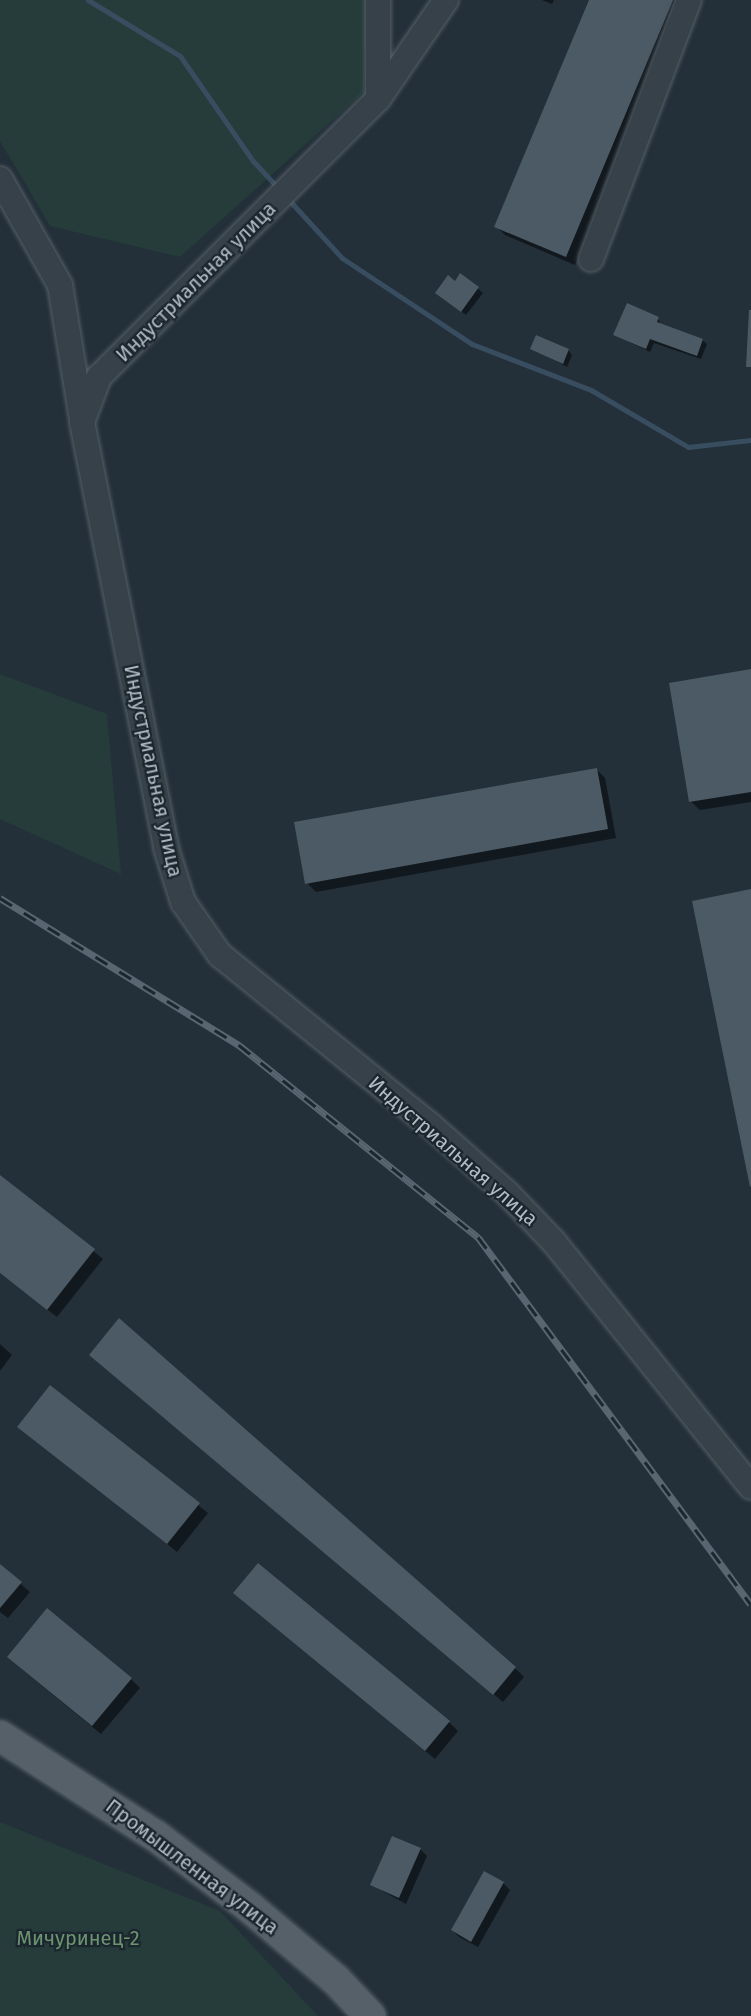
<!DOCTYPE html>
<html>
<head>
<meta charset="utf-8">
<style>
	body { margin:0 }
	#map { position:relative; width:751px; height:2016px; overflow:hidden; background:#232f39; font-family:"Fira Sans",sans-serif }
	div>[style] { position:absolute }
	.green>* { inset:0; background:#263c3b }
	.shadow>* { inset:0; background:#0007 }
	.stream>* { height:5px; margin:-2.5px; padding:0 2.5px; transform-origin:2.5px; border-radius:2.5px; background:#384d5f }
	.building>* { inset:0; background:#4c5a65 }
	.roads { filter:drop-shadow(0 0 2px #555f67) drop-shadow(0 0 2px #555f67) }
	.minor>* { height:24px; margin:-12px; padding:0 12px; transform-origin:12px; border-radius:12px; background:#374149 }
	.major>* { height:30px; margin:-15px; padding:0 15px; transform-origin:15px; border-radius:15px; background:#556069 }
	.rail>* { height:7px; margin-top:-3.5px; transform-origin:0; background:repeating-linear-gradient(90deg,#1c262e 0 14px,#596570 0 28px); box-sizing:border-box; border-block:2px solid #596570 }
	span { translate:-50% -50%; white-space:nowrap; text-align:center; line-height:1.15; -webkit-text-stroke:4.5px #1c262e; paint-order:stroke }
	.street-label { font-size:20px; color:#b2bcc5 }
	.park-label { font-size:20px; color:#6b9570 }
</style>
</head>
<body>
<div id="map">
	<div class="green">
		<div style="clip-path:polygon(0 0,365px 0,364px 92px,180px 257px,50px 226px,0 141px)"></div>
		<div style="clip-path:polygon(0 674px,107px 714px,121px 874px,0 819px)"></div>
		<div style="clip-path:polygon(0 1822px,220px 1911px,318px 2016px,0 2016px)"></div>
	</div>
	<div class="shadow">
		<div style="clip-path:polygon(542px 0,554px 0,552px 4px)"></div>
		<div style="clip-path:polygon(590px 0,685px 0,575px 265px,505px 235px,496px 226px)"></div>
		<div style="clip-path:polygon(461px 275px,483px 293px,466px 315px,441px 297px)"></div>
		<div style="clip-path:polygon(658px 318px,661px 326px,702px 340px,707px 344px,701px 359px,654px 343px,650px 352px,615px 335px)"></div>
		<div style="clip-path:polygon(532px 348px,568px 350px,572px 355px,567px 367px)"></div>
		<div style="clip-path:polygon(751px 671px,751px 802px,700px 810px,690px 801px)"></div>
		<div style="clip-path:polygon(596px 769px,605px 778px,616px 838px,316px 892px,307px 883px)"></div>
		<div style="clip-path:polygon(0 1177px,103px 1259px,57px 1317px,0 1273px)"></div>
		<div style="clip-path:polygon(119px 1320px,515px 1668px,524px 1677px,503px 1702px,100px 1364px,91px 1355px)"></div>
		<div style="clip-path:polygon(0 1344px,12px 1355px,0 1371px)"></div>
		<div style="clip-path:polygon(50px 1387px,208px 1513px,177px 1552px,19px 1426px)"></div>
		<div style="clip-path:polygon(0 1566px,30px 1592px,8px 1618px,0 1612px)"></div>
		<div style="clip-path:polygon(244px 1602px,449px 1722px,458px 1731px,435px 1759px)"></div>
		<div style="clip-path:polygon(18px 1666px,131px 1679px,140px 1688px,101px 1734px)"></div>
		<div style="clip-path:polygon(420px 1849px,427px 1856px,406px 1904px,372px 1885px)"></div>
		<div style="clip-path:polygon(503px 1883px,510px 1890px,478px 1947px,459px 1937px,452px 1930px)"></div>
	</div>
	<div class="stream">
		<div style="left:88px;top:0;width:108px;rotate:31.3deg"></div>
		<div style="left:180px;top:56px;width:128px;rotate:55.2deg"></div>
		<div style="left:253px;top:161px;width:40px;rotate:47deg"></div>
		<div style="left:288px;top:199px;width:80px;rotate:47.5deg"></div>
		<div style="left:342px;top:258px;width:156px;rotate:33.5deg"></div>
		<div style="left:472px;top:344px;width:128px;rotate:21.1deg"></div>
		<div style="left:591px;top:390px;width:113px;rotate:30.4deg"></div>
		<div style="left:688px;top:447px;width:63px;rotate:-6.3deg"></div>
	</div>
	<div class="building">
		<div style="clip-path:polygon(589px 0,673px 0,566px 257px,494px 227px)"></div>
		<div style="clip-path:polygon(460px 273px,479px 287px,461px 312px,435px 293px,448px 275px,455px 281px)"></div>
		<div style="clip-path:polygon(627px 303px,659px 317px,657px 322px,703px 339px,697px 356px,650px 339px,646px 349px,613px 335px)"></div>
		<div style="clip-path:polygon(749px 310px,751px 310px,751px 367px,746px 367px)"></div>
		<div style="clip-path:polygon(536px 335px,569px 349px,563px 364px,530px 349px)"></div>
		<div style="clip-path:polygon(751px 669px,751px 792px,689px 802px,669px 683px)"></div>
		<div style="clip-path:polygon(597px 768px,608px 829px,305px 884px,294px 822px)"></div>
		<div style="clip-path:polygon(751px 889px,751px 1186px,750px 1187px,692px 901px)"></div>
		<div style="clip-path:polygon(0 1175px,95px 1249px,47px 1310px,0 1273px)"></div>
		<div style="clip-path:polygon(119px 1318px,516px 1667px,493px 1695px,89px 1355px)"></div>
		<div style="clip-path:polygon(50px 1385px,200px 1503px,167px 1544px,17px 1427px)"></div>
		<div style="clip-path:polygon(258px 1563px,450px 1721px,425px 1751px,233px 1593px)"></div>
		<div style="clip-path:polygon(0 1564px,22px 1582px,0 1608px)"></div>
		<div style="clip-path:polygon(47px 1608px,132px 1678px,92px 1726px,7px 1657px)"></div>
		<div style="clip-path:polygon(392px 1836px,421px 1848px,399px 1898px,370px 1885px)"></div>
		<div style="clip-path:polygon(484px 1871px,504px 1882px,471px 1942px,451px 1930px)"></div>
	</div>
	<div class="roads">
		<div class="minor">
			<div style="left:378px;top:0;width:99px;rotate:90deg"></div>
			<div style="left:446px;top:0;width:120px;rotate:124.5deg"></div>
			<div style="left:378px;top:99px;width:394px;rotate:135.1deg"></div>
			<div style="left:99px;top:377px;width:48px;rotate:110.7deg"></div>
			<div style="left:82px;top:422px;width:434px;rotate:78.8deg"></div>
			<div style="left:166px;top:848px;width:57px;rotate:72.5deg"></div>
			<div style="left:183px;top:902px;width:65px;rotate:55.1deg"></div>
			<div style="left:220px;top:955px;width:269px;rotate:39deg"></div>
			<div style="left:429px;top:1124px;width:104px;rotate:41.5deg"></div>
			<div style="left:507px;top:1193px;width:68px;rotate:46.2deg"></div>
			<div style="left:554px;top:1242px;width:314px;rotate:51.2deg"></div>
			<div style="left:0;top:179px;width:122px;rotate:60.5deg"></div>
			<div style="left:60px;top:285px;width:137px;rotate:80.7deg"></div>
			<div style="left:591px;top:259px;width:277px;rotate:-69.3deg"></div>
		</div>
		<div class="major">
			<div style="left:0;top:1736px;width:185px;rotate:32.7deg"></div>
			<div style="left:156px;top:1836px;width:116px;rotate:37.3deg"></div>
			<div style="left:248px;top:1906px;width:115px;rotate:40.1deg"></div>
			<div style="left:336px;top:1980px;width:50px;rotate:46.6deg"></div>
		</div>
	</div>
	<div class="rail">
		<div style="left:0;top:898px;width:281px;rotate:31.6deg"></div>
		<div style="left:239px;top:1045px;width:307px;rotate:38.8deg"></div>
		<div style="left:478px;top:1237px;width:457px;rotate:53.4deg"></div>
	</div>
	<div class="street-label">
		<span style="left:196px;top:282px;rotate:-45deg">Индустриальная улица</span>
		<span style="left:153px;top:771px;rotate:78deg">Индустриальная улица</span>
		<span style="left:453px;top:1151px;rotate:41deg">Индустриальная улица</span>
		<span style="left:192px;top:1867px;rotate:37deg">Промышленная улица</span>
	</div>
	<div class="park-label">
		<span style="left:78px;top:1938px">Мичуринец-2</span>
	</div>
</div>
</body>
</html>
